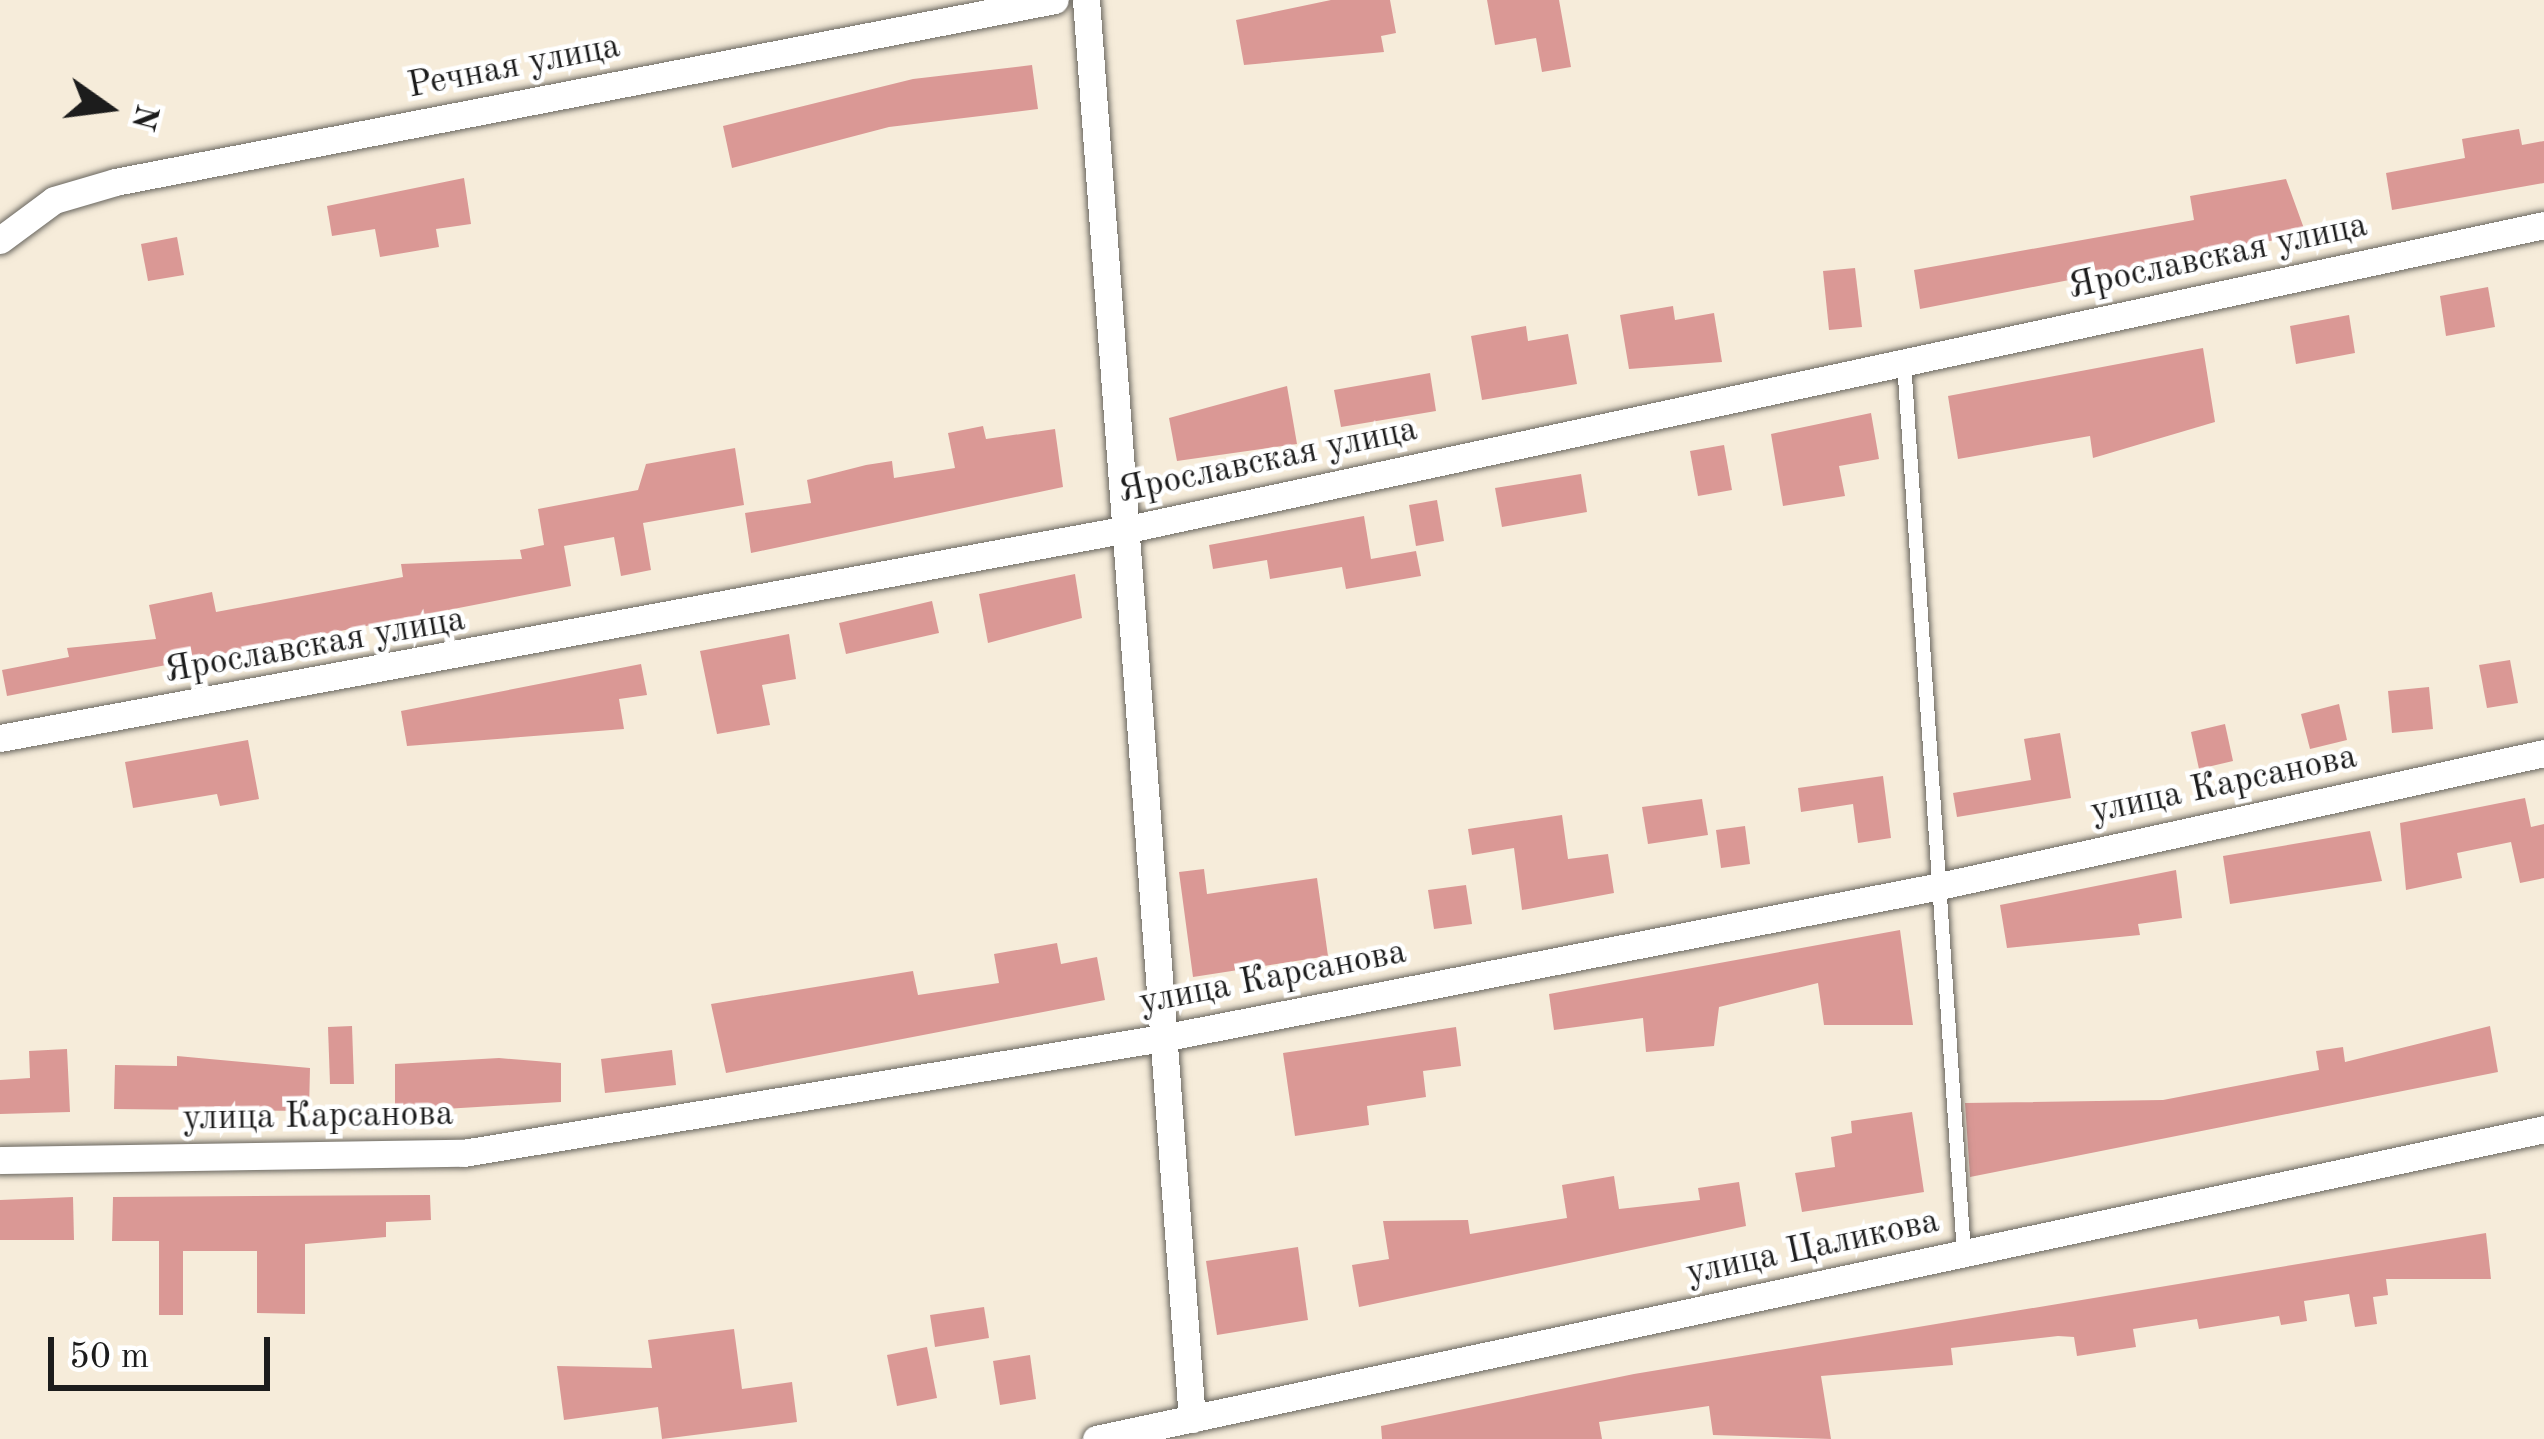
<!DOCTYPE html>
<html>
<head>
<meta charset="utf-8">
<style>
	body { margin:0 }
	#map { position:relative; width:2544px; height:1439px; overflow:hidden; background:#f6ecda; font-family:"Old Standard TT",serif }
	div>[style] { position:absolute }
	.building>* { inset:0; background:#da9895 }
	.roads { filter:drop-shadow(0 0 3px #68655e) drop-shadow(0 0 3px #68655e) }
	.lane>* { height:14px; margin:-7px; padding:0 7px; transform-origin:7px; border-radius:7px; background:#fff }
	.street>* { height:27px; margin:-13.5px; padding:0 13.5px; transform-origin:13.5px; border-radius:13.5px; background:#fff }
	span { translate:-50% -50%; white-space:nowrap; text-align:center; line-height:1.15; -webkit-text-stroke:9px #fff; paint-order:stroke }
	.street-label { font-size:36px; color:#1c1c1c }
	.north { position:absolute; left:48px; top:48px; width:120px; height:120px; -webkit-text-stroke:9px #fff; paint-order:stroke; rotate:104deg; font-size:33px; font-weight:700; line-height:48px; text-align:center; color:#1c1c1c }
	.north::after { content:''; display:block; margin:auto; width:42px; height:54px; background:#1c1c1c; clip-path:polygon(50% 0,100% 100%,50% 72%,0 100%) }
	.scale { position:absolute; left:48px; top:1337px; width:222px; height:54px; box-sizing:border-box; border:6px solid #1c1c1c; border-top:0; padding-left:15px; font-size:36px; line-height:42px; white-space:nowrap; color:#1c1c1c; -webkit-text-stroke:9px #fff; paint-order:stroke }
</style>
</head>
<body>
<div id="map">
	<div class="building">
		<div style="clip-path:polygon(1331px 0,1390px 0,1396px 33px,1381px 36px,1384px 52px,1244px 65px,1236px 20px)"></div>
		<div style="clip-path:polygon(1487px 0,1559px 0,1571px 67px,1542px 72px,1536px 38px,1495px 45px)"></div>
		<div style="clip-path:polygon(1032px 65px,1038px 109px,889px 127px,732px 168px,723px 126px,913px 79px)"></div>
		<div style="clip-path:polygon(2519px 129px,2522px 145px,2544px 141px,2544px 183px,2392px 210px,2386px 173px,2465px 158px,2462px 139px)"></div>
		<div style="clip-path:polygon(464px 178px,471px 224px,436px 229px,439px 247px,380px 257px,375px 229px,332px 236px,327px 206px)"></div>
		<div style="clip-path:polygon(2286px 179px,2306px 234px,1920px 309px,1914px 270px,2194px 220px,2190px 196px)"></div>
		<div style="clip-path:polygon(177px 237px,184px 275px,148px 281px,141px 244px)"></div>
		<div style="clip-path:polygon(1855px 268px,1862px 327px,1829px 330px,1823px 271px)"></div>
		<div style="clip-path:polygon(2488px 287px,2495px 327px,2446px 336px,2440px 296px)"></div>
		<div style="clip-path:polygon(1673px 306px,1675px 320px,1714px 313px,1722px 362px,1629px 369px,1620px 315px)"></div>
		<div style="clip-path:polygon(2349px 315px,2355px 353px,2296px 364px,2290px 326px)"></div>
		<div style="clip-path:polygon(1526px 326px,1528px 341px,1568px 334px,1577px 384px,1482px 400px,1471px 336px)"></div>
		<div style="clip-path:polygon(2203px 348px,2215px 422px,2093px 458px,2090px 436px,1958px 459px,1948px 396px)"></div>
		<div style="clip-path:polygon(1430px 373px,1436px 411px,1341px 427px,1334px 390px)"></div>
		<div style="clip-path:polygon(1287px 386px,1297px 444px,1177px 461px,1169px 418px)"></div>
		<div style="clip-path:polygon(1871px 413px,1879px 459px,1839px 466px,1845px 496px,1783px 506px,1771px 434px)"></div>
		<div style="clip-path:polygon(983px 426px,986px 439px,1055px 429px,1063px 487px,751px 553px,745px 513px,811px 503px,807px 480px,866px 465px,892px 461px,894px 478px,955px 468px,948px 433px)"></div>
		<div style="clip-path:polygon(1724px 445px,1732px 490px,1698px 496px,1690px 451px)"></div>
		<div style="clip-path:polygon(735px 448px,744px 505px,643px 523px,651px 570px,621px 576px,614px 537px,564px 546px,571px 586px,7px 696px,2px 670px,69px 657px,67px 648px,156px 639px,149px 605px,212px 592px,216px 612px,403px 577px,401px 564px,522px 559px,520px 550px,544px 545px,538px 509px,638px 490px,646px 464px)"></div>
		<div style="clip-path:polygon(1581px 474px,1587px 512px,1502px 527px,1495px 488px)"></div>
		<div style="clip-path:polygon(1437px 500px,1444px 541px,1416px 546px,1409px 505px)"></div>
		<div style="clip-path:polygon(1364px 516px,1371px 559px,1416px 551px,1421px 576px,1346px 589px,1342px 567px,1270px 579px,1267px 560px,1213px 569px,1209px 545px)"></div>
		<div style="clip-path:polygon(1075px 574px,1082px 618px,988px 643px,979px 594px)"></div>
		<div style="clip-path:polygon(932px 601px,939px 633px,846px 654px,839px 623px)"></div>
		<div style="clip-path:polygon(789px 634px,796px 679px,762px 685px,770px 725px,717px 734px,700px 651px)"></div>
		<div style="clip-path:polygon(2510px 660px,2518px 703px,2487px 708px,2479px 665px)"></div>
		<div style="clip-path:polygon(641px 664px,647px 695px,619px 699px,624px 729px,407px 746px,401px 711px)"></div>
		<div style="clip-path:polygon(2429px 687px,2433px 729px,2392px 733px,2388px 691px)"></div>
		<div style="clip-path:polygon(2339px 704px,2347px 740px,2310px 749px,2301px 714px)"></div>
		<div style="clip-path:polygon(2225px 724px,2233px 761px,2199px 769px,2191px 732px)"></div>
		<div style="clip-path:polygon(2060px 733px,2071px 798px,1957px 817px,1953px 793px,2031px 780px,2024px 739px)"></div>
		<div style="clip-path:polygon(248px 740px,259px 799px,220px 806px,217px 794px,133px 808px,125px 762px)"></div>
		<div style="clip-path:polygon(1883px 776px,1891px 838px,1858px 843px,1853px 804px,1801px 812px,1798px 788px)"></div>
		<div style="clip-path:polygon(2525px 798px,2531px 827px,2544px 824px,2544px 878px,2520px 883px,2511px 842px,2457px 853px,2462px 878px,2406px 890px,2400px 823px)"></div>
		<div style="clip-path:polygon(1702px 799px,1708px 835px,1648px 844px,1642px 807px)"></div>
		<div style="clip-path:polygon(1562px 815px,1568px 859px,1608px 854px,1614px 893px,1522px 910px,1514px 848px,1472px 855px,1468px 829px)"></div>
		<div style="clip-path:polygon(1745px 826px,1750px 864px,1721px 868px,1716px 830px)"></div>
		<div style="clip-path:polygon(2370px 831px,2382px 881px,2230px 904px,2223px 856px)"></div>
		<div style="clip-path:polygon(1204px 869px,1207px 894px,1317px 878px,1328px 956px,1193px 977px,1179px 872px)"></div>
		<div style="clip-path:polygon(2176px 870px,2182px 918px,2138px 924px,2140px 935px,2007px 948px,2000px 905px)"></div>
		<div style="clip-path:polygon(1466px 885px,1472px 924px,1434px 929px,1428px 890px)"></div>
		<div style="clip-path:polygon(1900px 930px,1913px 1025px,1824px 1025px,1818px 983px,1719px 1007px,1714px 1046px,1646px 1052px,1643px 1018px,1554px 1030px,1549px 994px)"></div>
		<div style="clip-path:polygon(1057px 943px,1061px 964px,1097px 957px,1105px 1000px,726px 1073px,711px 1004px,913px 971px,918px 995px,999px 983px,994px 954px)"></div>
		<div style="clip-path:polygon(352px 1026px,354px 1084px,330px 1084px,328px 1027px)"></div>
		<div style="clip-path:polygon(2490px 1026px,2498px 1072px,1970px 1177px,1965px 1103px,2163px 1100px,2319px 1070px,2316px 1051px,2343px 1047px,2345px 1062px)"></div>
		<div style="clip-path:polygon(1456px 1027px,1461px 1066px,1423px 1071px,1426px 1097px,1367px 1106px,1369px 1125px,1295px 1136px,1283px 1053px)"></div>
		<div style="clip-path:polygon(67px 1049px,70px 1112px,0 1114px,0 1080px,30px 1078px,29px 1051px)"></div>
		<div style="clip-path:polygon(672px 1050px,676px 1085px,605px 1093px,601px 1059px)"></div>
		<div style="clip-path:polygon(177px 1056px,310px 1068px,309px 1111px,114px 1109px,115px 1065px,177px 1066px)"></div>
		<div style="clip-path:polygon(499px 1058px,561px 1063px,561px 1102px,395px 1112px,395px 1064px)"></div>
		<div style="clip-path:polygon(1912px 1112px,1924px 1192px,1802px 1212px,1795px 1173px,1835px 1167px,1831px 1137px,1852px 1133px,1851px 1121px)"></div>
		<div style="clip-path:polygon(1614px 1176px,1619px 1209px,1700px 1200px,1698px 1188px,1739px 1182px,1746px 1226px,1359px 1307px,1352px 1265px,1389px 1259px,1383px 1221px,1468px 1220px,1470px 1234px,1567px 1218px,1562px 1185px)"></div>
		<div style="clip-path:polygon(430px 1195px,431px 1220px,386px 1222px,386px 1237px,305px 1244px,305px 1314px,257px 1313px,257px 1251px,183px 1251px,183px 1315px,159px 1315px,159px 1241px,112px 1241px,113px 1197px)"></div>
		<div style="clip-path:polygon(73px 1197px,74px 1240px,0 1240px,0 1200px)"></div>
		<div style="clip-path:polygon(2486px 1233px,2491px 1279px,2386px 1279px,2388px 1295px,2373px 1297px,2377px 1324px,2355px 1327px,2349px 1294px,2304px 1301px,2307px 1321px,2281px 1325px,2279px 1316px,2199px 1329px,2197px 1319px,2133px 1329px,2136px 1347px,2077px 1356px,2074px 1337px,2058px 1336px,1951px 1348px,1953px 1365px,1821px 1376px,1831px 1439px,1713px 1435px,1709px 1406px,1599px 1422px,1602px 1439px,1382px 1439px,1381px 1426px,1634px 1374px)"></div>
		<div style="clip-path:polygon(1298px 1247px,1308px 1320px,1217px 1335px,1206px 1261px)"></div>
		<div style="clip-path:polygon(984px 1307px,989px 1338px,935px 1347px,930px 1315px)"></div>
		<div style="clip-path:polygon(734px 1329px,742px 1389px,792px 1382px,797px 1422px,662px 1439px,658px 1407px,564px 1420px,557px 1366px,652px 1368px,648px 1340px)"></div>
		<div style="clip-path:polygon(927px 1347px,937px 1398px,897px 1406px,887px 1355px)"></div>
		<div style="clip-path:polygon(1030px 1355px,1036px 1399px,1000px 1405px,993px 1361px)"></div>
	</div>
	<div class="roads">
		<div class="lane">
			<div style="left:1904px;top:362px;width:894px;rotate:86.15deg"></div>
		</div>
		<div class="street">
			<div style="left:1086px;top:0;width:1423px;rotate:85.73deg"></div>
			<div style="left:0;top:240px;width:67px;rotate:-36.5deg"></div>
			<div style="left:54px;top:200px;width:64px;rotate:-16.4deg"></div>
			<div style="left:115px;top:182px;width:957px;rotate:-10.96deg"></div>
			<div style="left:0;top:738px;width:1152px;rotate:-10.5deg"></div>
			<div style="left:1133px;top:528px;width:1443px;rotate:-12.12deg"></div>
			<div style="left:0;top:1160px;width:463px;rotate:-0.9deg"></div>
			<div style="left:463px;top:1153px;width:708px;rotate:-9.34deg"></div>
			<div style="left:1162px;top:1038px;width:788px;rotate:-11.05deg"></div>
			<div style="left:1935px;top:887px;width:624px;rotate:-12.41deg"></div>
			<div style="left:1096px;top:1439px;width:1481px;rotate:-12.08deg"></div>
		</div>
	</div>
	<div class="street-label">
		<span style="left:514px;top:68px;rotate:-11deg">Речная улица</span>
		<span style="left:2218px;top:258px;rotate:-12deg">Ярославская улица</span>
		<span style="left:1268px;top:462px;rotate:-12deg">Ярославская улица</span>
		<span style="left:315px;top:647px;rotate:-10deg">Ярославская улица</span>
		<span style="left:2224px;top:786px;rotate:-12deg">улица Карсанова</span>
		<span style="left:1273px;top:979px;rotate:-11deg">улица Карсанова</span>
		<span style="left:318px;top:1118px;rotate:-1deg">улица Карсанова</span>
		<span style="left:1813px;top:1249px;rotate:-12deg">улица Цаликова</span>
	</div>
	<div class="north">N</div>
	<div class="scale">50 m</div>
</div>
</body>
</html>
